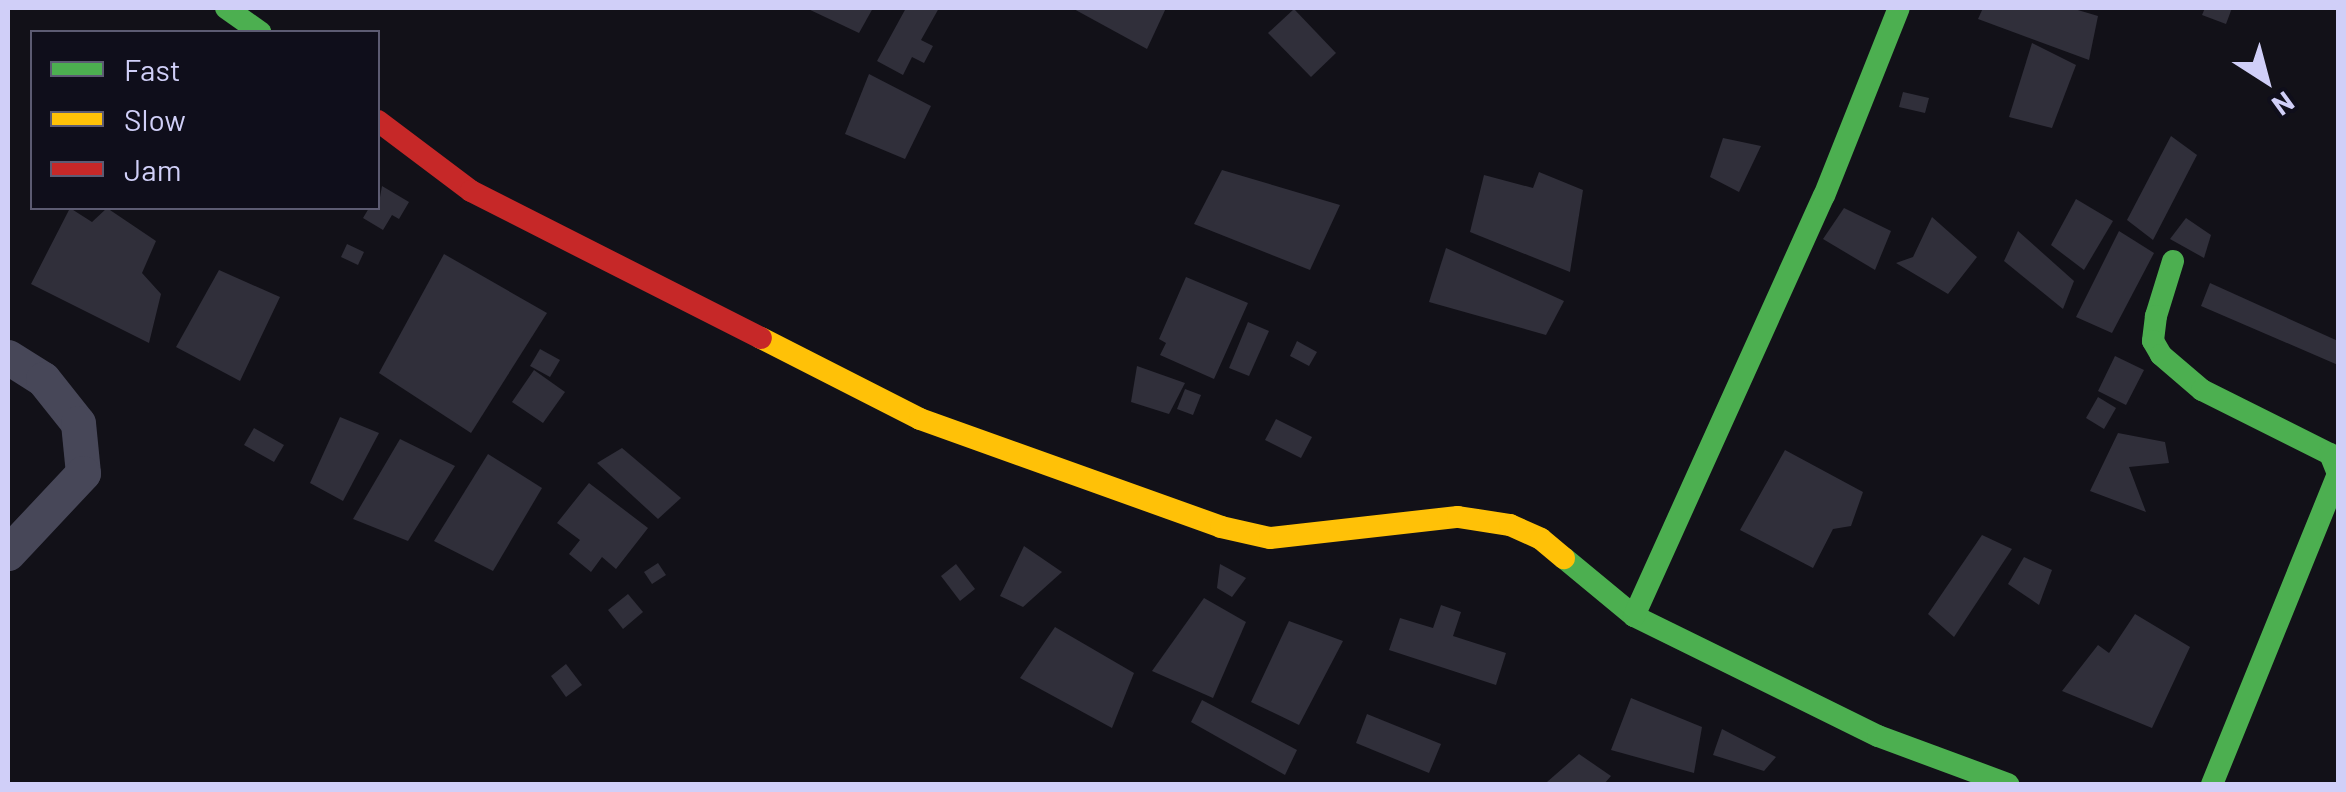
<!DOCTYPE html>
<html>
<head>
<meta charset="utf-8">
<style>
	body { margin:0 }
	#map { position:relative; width:2346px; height:792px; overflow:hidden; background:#121118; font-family:Barlow,sans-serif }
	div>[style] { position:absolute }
	.building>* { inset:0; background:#302f3a }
	.street>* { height:35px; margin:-17.5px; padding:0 17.5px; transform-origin:17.5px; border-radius:17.5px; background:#474758 }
	.fast>* { height:22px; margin:-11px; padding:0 11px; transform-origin:11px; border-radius:11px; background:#4caf50 }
	.slow>* { height:22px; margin:-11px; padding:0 11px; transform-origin:11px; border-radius:11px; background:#ffc107 }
	.jam>* { height:22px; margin:-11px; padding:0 11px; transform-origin:11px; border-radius:11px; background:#c62828 }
	span { translate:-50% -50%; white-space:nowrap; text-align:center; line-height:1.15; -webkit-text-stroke:9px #0f0e1b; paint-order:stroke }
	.frame { position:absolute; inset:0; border:10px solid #d0cff8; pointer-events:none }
	.legend { position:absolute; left:30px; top:30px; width:350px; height:180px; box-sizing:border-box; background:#0f0e1b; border:2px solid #5c5b73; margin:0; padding:12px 18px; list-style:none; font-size:30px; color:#d0cff8 }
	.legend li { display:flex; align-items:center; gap:20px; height:50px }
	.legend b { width:50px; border:2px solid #5c5b73 }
	.north { position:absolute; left:2216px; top:30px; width:100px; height:100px; -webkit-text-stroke:8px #0f0e1b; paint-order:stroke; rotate:144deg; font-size:28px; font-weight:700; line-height:40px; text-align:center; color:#d0cff8 }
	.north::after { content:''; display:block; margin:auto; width:35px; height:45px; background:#d0cff8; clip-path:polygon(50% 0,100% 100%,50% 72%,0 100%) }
</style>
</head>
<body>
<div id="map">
	<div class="building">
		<div style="clip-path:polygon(806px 8px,873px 8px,859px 33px)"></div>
		<div style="clip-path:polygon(906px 8px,939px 8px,921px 40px,933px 46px,924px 63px,912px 57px,903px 75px,877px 61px)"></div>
		<div style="clip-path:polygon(1072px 8px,1166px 8px,1147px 49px)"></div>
		<div style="clip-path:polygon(1983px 8px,2071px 8px,2098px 16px,2089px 60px,1978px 19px)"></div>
		<div style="clip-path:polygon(2205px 8px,2232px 8px,2226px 24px,2202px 15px)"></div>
		<div style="clip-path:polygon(1294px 9px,1336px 53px,1311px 77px,1268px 33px)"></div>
		<div style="clip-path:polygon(2032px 43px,2076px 65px,2052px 128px,2009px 117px)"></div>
		<div style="clip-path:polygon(869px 74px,931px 106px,905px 159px,845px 134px)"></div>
		<div style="clip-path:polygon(1903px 92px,1929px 98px,1925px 113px,1899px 107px)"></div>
		<div style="clip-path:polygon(2171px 136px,2197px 155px,2153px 240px,2127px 220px)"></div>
		<div style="clip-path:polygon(1723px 138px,1761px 146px,1739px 192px,1710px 177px)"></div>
		<div style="clip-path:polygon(1222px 170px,1340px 205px,1310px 270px,1194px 224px)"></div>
		<div style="clip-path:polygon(1539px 172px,1583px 190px,1570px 272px,1470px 232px,1484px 175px,1533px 188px)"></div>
		<div style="clip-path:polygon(382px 186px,409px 202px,399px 219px,392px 215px,383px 230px,363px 218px,369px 208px,378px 208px)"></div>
		<div style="clip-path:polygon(2076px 199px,2113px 221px,2084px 270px,2051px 245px)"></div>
		<div style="clip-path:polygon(70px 208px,92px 222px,107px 208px,156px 241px,142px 273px,161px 294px,149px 343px,31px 284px)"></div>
		<div style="clip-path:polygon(1844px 208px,1891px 231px,1875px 270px,1823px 239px)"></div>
		<div style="clip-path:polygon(1932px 217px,1977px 257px,1948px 294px,1896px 263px,1913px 257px)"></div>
		<div style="clip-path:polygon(2186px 218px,2211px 235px,2204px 258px,2170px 239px)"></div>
		<div style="clip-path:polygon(2018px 231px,2074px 281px,2063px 309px,2004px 261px)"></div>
		<div style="clip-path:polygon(2119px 231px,2154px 253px,2112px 333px,2076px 317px)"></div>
		<div style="clip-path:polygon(347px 244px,364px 252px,358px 265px,341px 257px)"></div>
		<div style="clip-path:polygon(1446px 248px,1564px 301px,1546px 335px,1429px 302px)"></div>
		<div style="clip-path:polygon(444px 254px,547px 313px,471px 433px,379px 373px)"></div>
		<div style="clip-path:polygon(219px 270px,280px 297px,240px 381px,176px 347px)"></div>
		<div style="clip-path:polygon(1186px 277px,1248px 303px,1214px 379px,1160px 355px,1166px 343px,1159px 339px)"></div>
		<div style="clip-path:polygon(2210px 283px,2338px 341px,2338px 365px,2201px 306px)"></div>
		<div style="clip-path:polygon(1248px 322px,1269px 331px,1249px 376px,1229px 368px)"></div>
		<div style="clip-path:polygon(1297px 341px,1317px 352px,1309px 366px,1290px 356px)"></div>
		<div style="clip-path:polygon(540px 349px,560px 360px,550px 377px,530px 366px)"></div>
		<div style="clip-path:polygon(2115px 356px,2144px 370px,2126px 405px,2098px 391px)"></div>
		<div style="clip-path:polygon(1137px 366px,1185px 383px,1169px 414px,1131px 402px)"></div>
		<div style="clip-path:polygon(534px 370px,565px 392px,543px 423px,512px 402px)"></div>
		<div style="clip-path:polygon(1185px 389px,1201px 395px,1193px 415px,1177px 409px)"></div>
		<div style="clip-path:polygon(2098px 397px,2116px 408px,2104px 429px,2086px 418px)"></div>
		<div style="clip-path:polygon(340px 417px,379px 433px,343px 501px,310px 483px)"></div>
		<div style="clip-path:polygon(1276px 419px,1312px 437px,1301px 458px,1265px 440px)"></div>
		<div style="clip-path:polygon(254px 428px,284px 445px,274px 462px,244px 445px)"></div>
		<div style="clip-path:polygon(2118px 433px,2165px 442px,2169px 463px,2129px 467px,2146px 512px,2090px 491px)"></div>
		<div style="clip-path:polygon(400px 439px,455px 466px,408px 541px,353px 519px)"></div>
		<div style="clip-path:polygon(622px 448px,681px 498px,658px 519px,597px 463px)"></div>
		<div style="clip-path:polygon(1785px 450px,1863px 492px,1851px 526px,1833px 529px,1813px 568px,1740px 530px)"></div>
		<div style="clip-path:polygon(488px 454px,542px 488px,493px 571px,434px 541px)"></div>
		<div style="clip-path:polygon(589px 483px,648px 528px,616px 569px,602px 557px,591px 572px,569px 554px,580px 540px,557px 523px)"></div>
		<div style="clip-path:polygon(1982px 535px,2012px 549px,1954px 637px,1928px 614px)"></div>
		<div style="clip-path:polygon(1024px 546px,1062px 572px,1023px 607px,1000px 596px)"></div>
		<div style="clip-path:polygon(2024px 557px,2052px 570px,2039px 605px,2008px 584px)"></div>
		<div style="clip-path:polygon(658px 563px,666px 575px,652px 584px,644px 572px)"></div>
		<div style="clip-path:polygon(956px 564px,975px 589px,960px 601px,941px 576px)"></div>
		<div style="clip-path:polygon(1220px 564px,1246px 578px,1232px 597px,1217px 588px)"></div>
		<div style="clip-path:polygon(628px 594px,643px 612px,623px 629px,608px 610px)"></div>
		<div style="clip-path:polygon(1204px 598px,1246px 622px,1213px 698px,1152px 671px)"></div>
		<div style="clip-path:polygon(1441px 605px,1461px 612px,1453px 636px,1506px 653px,1496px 685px,1389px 650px,1400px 618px,1433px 628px)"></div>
		<div style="clip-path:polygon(2135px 614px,2190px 647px,2152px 728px,2062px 691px,2098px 645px,2109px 653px)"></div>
		<div style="clip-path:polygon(1289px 621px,1343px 641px,1299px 725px,1251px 702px)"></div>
		<div style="clip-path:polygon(1055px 627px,1134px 673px,1112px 728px,1020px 678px)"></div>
		<div style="clip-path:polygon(566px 664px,582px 685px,566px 697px,551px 676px)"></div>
		<div style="clip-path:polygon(1631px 698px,1702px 727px,1694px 773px,1611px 750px)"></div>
		<div style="clip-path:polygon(1202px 700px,1297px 750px,1285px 775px,1191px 722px)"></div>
		<div style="clip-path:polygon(1367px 714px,1441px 744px,1429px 773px,1356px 743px)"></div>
		<div style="clip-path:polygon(1722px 729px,1776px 757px,1764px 771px,1713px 755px)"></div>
		<div style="clip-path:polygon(1579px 754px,1611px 776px,1604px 784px,1547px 782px)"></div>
	</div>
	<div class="street">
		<div style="left:8px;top:357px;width:41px;rotate:32.2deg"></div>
		<div style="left:43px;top:379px;width:56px;rotate:51.5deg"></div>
		<div style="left:78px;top:423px;width:50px;rotate:84.3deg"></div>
		<div style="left:83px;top:473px;width:110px;rotate:133.2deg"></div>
	</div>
	<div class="fast">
		<div style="left:226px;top:8px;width:42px;rotate:35.2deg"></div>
		<div style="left:2173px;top:261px;width:58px;rotate:107.2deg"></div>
		<div style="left:2156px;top:316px;width:25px;rotate:97deg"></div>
		<div style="left:2153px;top:341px;width:16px;rotate:60deg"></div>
		<div style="left:2161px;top:355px;width:54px;rotate:40.5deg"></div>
		<div style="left:2202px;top:390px;width:143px;rotate:26.6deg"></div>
		<div style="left:2330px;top:454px;width:22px;rotate:68deg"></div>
		<div style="left:2338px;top:474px;width:335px;rotate:112.1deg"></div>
		<div style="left:1564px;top:558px;width:91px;rotate:39.6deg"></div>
		<div style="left:1634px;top:616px;width:272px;rotate:26.2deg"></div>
		<div style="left:1878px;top:736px;width:139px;rotate:20.3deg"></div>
		<div style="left:1634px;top:616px;width:461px;rotate:-65.7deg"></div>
		<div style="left:1824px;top:196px;width:202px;rotate:-68.3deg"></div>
	</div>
	<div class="slow">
		<div style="left:761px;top:338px;width:178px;rotate:27deg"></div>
		<div style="left:920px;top:419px;width:320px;rotate:19.7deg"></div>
		<div style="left:1221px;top:527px;width:50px;rotate:12.7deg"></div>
		<div style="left:1270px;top:538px;width:189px;rotate:-6.4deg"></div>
		<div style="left:1458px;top:517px;width:53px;rotate:8.7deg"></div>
		<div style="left:1510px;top:525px;width:34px;rotate:24deg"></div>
		<div style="left:1541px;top:539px;width:30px;rotate:40deg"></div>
	</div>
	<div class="jam">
		<div style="left:378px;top:121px;width:116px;rotate:37deg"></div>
		<div style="left:471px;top:191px;width:325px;rotate:26.9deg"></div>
	</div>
	<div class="frame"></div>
	<ul class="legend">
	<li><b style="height:12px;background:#4caf50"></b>Fast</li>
	<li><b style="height:12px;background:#ffc107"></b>Slow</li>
	<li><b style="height:12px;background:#c62828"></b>Jam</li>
	</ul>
	<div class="north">N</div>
</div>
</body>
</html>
